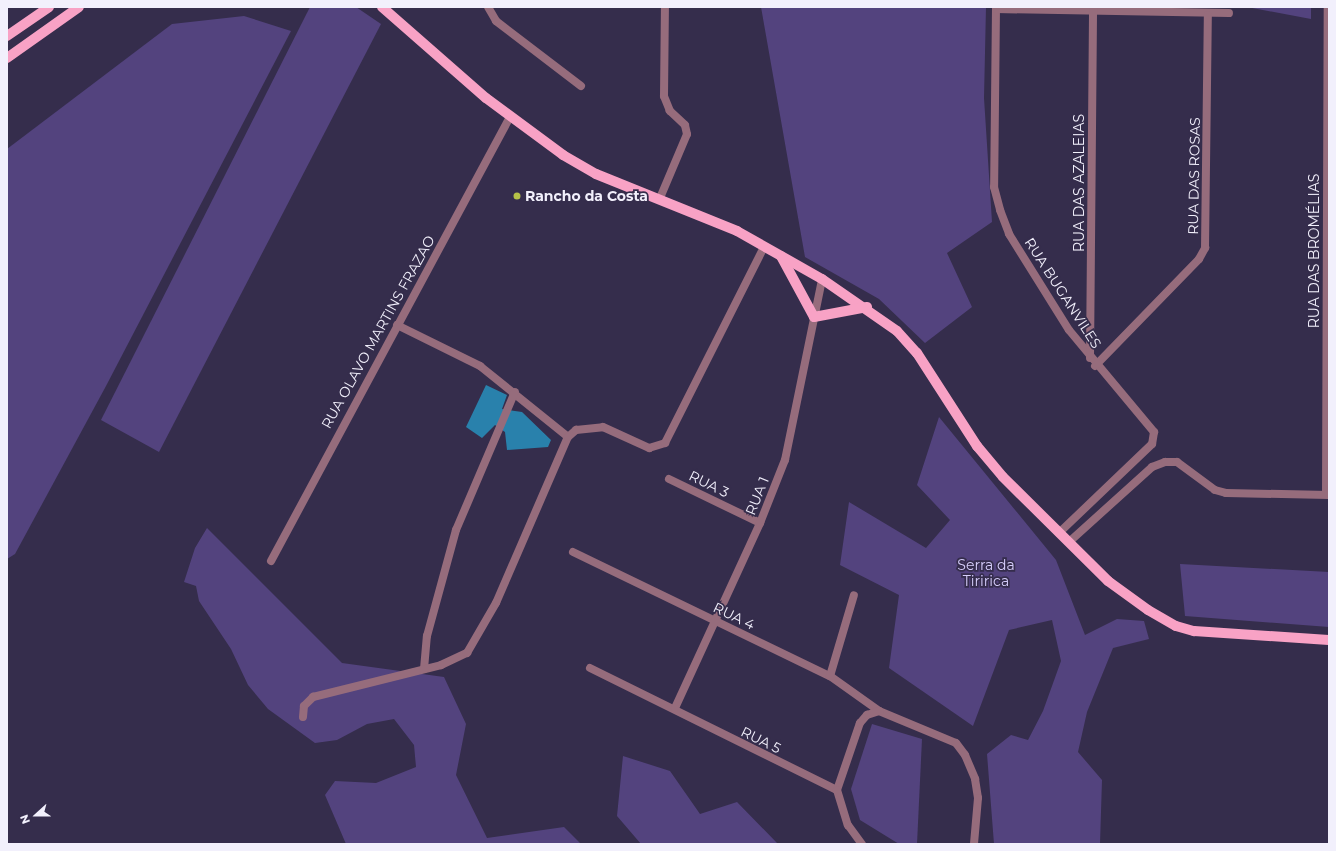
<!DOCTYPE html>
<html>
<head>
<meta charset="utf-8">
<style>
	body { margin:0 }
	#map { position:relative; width:1336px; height:851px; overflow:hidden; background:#352d4c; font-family:Montserrat,sans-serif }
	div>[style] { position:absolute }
	.green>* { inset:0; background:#53437e }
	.water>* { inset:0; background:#2981ac }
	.street>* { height:8px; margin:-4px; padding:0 4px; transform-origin:4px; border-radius:4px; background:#966c7c }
	.primary>* { height:10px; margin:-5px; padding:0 5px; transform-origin:5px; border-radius:5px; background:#f8a2c5 }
	.dots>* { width:11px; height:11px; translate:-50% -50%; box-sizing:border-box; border:2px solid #352d4c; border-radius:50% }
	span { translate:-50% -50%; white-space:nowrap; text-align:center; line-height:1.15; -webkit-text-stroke:3.5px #352d4c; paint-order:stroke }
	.street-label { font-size:14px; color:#f2f0fc }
	.poi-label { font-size:14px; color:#f2f0fc; font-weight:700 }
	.left { translate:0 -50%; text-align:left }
	.park-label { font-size:14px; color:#d7cefc }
	.frame { position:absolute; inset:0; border:8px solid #f2f0fc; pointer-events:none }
	.north { position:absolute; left:16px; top:795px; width:40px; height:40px; -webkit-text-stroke:3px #352d4c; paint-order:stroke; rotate:249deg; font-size:11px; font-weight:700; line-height:16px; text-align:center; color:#f2f0fc }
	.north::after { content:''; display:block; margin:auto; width:14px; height:18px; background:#f2f0fc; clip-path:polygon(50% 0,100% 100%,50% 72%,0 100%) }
</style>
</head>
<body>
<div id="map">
	<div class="green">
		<div style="clip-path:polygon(310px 7px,356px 7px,381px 24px,159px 452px,101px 420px)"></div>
		<div style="clip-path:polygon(761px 7px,986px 7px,984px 98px,992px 222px,947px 253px,972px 307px,925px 343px,879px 299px,805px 257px)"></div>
		<div style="clip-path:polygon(1247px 7px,1311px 7px,1311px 19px)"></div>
		<div style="clip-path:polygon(244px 16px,291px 31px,106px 386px,15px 554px,7px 559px,7px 149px,172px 24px)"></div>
		<div style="clip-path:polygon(939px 417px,1056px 560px,1085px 635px,1117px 619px,1144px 621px,1149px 639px,1113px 648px,1087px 712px,1078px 752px,1102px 780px,1100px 844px,994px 844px,987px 754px,1011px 735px,1028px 740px,1043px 711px,1061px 661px,1052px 620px,1009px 630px,973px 726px,889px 668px,899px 595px,840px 565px,849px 502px,926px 548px,950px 520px,917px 485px)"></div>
		<div style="clip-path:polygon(207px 528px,342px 663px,444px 677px,466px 724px,456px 775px,487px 838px,564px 827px,581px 844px,346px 844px,325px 795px,335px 781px,376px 783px,416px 767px,414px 745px,394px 719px,367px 724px,337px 740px,315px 743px,268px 709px,248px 685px,231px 649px,199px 601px,196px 586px,184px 582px,195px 548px)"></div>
		<div style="clip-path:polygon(1180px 564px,1329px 572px,1329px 627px,1185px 616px)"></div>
		<div style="clip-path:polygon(872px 724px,922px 739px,917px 844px,899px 844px,860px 820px,851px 789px)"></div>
		<div style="clip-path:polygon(623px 756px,670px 771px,700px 814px,737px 802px,778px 844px,641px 844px,617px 816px)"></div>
	</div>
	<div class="water">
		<div style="clip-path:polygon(486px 385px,507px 395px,502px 409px,522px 412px,551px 440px,548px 447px,507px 450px,505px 432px,495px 425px,482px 438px,466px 427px)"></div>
	</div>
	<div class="street">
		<div style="left:488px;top:7px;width:16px;rotate:60deg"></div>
		<div style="left:496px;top:21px;width:107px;rotate:37.4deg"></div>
		<div style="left:996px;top:7px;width:180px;rotate:90.6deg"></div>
		<div style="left:994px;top:187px;width:24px;rotate:75deg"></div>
		<div style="left:1000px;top:210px;width:26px;rotate:69deg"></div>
		<div style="left:1009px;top:234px;width:113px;rotate:58deg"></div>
		<div style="left:1069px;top:330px;width:133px;rotate:50.2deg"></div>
		<div style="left:1154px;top:432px;width:12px;rotate:99deg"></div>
		<div style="left:1152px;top:444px;width:129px;rotate:136.3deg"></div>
		<div style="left:996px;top:9px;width:233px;rotate:1deg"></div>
		<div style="left:660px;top:198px;width:69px;rotate:-67.1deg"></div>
		<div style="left:687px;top:134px;width:9px;rotate:-103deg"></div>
		<div style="left:685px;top:125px;width:21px;rotate:-137deg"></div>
		<div style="left:670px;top:111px;width:16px;rotate:-112deg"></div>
		<div style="left:664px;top:96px;width:89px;rotate:-89.4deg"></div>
		<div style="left:397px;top:325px;width:93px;rotate:26.3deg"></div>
		<div style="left:480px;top:366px;width:113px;rotate:38.9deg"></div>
		<div style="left:1090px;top:358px;width:351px;rotate:-89.5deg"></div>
		<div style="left:1095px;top:366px;width:149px;rotate:-45.8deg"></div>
		<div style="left:1199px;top:259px;width:13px;rotate:-61deg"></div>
		<div style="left:1205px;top:248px;width:233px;rotate:-89.3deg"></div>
		<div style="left:669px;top:479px;width:101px;rotate:25.8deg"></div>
		<div style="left:1326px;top:494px;width:487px;rotate:-89.8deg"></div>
		<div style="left:1069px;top:542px;width:112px;rotate:-42.1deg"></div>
		<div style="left:1152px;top:467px;width:14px;rotate:-21deg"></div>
		<div style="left:1165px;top:462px;width:12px"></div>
		<div style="left:1177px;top:462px;width:47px;rotate:36.4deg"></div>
		<div style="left:1215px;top:490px;width:11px;rotate:15deg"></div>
		<div style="left:1226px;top:493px;width:103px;rotate:1.1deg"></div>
		<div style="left:573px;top:552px;width:285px;rotate:25.8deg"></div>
		<div style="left:830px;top:676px;width:60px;rotate:35.5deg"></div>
		<div style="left:879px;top:711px;width:83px;rotate:22.6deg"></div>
		<div style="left:956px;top:743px;width:15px;rotate:53deg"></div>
		<div style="left:965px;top:755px;width:26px;rotate:67deg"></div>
		<div style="left:975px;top:779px;width:19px;rotate:81deg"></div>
		<div style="left:978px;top:798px;width:46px;rotate:95deg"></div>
		<div style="left:271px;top:561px;width:504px;rotate:-61.71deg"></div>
		<div style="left:590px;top:668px;width:275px;rotate:26.3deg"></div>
		<div style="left:424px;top:669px;width:33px;rotate:-85deg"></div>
		<div style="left:427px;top:636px;width:110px;rotate:-74.7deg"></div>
		<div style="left:456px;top:530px;width:150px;rotate:-66.9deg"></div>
		<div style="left:830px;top:676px;width:84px;rotate:-73.5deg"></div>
		<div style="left:675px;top:708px;width:204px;rotate:-65.3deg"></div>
		<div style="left:760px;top:523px;width:68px;rotate:-68.4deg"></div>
		<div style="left:785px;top:460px;width:185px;rotate:-78.4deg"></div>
		<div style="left:303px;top:717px;width:11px;rotate:-85deg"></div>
		<div style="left:304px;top:706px;width:13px;rotate:-45deg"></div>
		<div style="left:313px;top:697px;width:132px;rotate:-14deg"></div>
		<div style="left:441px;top:665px;width:29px;rotate:-25deg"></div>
		<div style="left:467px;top:653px;width:58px;rotate:-59.9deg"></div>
		<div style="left:496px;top:603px;width:181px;rotate:-66.6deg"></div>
		<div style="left:568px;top:437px;width:11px;rotate:-41deg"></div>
		<div style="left:576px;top:430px;width:27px;rotate:-6deg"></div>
		<div style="left:603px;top:427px;width:51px;rotate:24.5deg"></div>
		<div style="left:649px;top:448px;width:17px;rotate:-17deg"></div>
		<div style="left:665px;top:443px;width:220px;rotate:-63.2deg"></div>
		<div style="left:837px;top:790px;width:71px;rotate:-71.1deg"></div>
		<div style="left:860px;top:723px;width:11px;rotate:-49deg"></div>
		<div style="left:867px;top:715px;width:13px;rotate:-18deg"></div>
		<div style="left:837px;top:790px;width:37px;rotate:73deg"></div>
		<div style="left:848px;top:825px;width:24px;rotate:54deg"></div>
	</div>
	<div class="primary">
		<div style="left:382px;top:7px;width:138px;rotate:41.2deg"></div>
		<div style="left:486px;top:98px;width:96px;rotate:36.5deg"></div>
		<div style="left:563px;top:155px;width:38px;rotate:30deg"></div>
		<div style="left:596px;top:174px;width:152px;rotate:22deg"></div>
		<div style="left:737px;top:231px;width:98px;rotate:29.5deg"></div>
		<div style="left:822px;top:279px;width:91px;rotate:34.7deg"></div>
		<div style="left:897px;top:331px;width:30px;rotate:48deg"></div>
		<div style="left:917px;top:353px;width:111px;rotate:57.2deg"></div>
		<div style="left:977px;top:446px;width:40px;rotate:50deg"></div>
		<div style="left:1003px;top:477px;width:148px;rotate:44.7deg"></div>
		<div style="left:1108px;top:581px;width:49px;rotate:35.9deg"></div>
		<div style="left:1148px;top:610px;width:32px;rotate:30deg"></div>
		<div style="left:1176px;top:626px;width:19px;rotate:16deg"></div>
		<div style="left:1194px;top:631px;width:135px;rotate:3.8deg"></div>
		<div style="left:7px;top:36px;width:51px;rotate:-34.6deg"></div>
		<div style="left:7px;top:58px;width:88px;rotate:-35.3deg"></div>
		<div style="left:781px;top:256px;width:69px;rotate:61.6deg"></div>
		<div style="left:814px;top:317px;width:54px;rotate:-10.7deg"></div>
	</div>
	<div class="dots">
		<div style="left:517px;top:196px;background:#b6c148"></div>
	</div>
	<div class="street-label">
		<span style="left:1194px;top:176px;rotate:-89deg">RUA DAS ROSAS</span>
		<span style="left:1079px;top:183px;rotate:-90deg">RUA DAS AZALEIAS</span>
		<span style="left:1314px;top:251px;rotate:-90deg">RUA DAS BROMÉLIAS</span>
		<span style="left:1063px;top:293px;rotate:57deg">RUA BUGANVILES</span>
		<span style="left:378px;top:332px;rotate:-61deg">RUA OLAVO MARTINS FRAZAO</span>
		<span style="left:709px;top:484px;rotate:26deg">RUA 3</span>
		<span style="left:757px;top:496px;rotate:-68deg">RUA 1</span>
		<span style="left:734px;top:616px;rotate:26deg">RUA 4</span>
		<span style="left:761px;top:740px;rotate:26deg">RUA 5</span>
	</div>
	<div class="poi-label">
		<span class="left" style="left:525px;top:196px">Rancho da Costa</span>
	</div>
	<div class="park-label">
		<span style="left:986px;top:573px">Serra da<br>Tiririca</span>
	</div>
	<div class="frame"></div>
	<div class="north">N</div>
</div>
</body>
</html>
